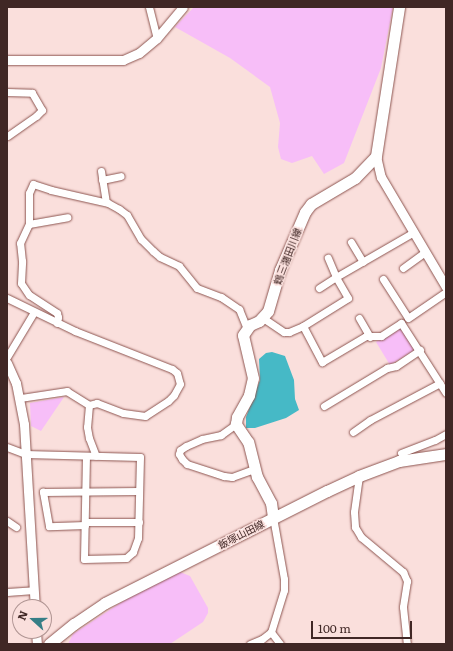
<!DOCTYPE html>
<html>
<head>
<meta charset="utf-8">
<style>
	body { margin:0 }
	#map { position:relative; width:453px; height:651px; overflow:hidden; background:#fadfdc; font-family:Literata,"Noto Sans JP",serif }
	div>[style] { position:absolute }
	.green>* { inset:0; background:#f7bef8 }
	.water>* { inset:0; background:#46b9c6 }
	.roads { filter:drop-shadow(0 0 1px #8d5550) drop-shadow(0 0 1px #8d5550) }
	.minor>* { height:7px; margin:-3.5px; padding:0 3.5px; transform-origin:3.5px; border-radius:3.5px; background:#fff }
	.tertiary>* { height:9px; margin:-4.5px; padding:0 4.5px; transform-origin:4.5px; border-radius:4.5px; background:#fff }
	.secondary>* { height:11px; margin:-5.5px; padding:0 5.5px; transform-origin:5.5px; border-radius:5.5px; background:#fff }
	span { translate:-50% -50%; white-space:nowrap; text-align:center; line-height:1.15; -webkit-text-stroke:3px #fadfdc; paint-order:stroke }
	.street-label { font-size:10px; color:#402725 }
	.frame { position:absolute; inset:0; border:8px solid #402725; pointer-events:none }
	.north { position:absolute; left:12px; top:599px; width:40px; height:40px; box-sizing:border-box; background:#fadfdc; border:1px solid #b09593; border-radius:50%; rotate:291deg; font-size:11px; font-weight:700; line-height:16px; text-align:center; color:#402725 }
	.north::after { content:''; display:block; margin:auto; width:14px; height:18px; background:#367e86; clip-path:polygon(50% 0,100% 100%,50% 72%,0 100%) }
	.scale { position:absolute; left:311px; top:621px; width:101px; height:18px; box-sizing:border-box; border:2px solid #402725; border-top:0; padding-left:5px; font-size:12px; line-height:14px; white-space:nowrap; color:#402725; -webkit-text-stroke:3px #fadfdc; paint-order:stroke }
</style>
</head>
<body>
<div id="map">
	<div class="green">
		<div style="clip-path:polygon(194px 7px,393px 7px,381px 68px,344px 163px,324px 174px,312px 156px,292px 163px,281px 159px,278px 147px,280px 123px,270px 87px,230px 58px,175px 27px)"></div>
		<div style="clip-path:polygon(401px 326px,416px 349px,390px 365px,376px 342px)"></div>
		<div style="clip-path:polygon(64px 397px,41px 431px,31px 426px,30px 403px)"></div>
		<div style="clip-path:polygon(180px 572px,190px 576px,208px 608px,208px 613px,203px 622px,170px 644px,68px 644px,73px 634px,134px 594px)"></div>
	</div>
	<div class="water">
		<div style="clip-path:polygon(272px 352px,285px 356px,294px 380px,295px 399px,299px 410px,286px 418px,255px 428px,246px 428px,246px 417px,260px 380px,259px 359px,266px 353px)"></div>
	</div>
	<div class="roads">
		<div class="minor">
			<div style="left:149px;top:7px;width:32px;rotate:76deg"></div>
			<div style="left:7px;top:92px;width:25px;rotate:2deg"></div>
			<div style="left:32px;top:93px;width:20px;rotate:60deg"></div>
			<div style="left:42px;top:110px;width:8px;rotate:135deg"></div>
			<div style="left:36px;top:116px;width:35px;rotate:145deg"></div>
			<div style="left:101px;top:171px;width:31px;rotate:81deg"></div>
			<div style="left:102px;top:180px;width:19px;rotate:-12deg"></div>
			<div style="left:29px;top:224px;width:39px;rotate:-10deg"></div>
			<div style="left:351px;top:242px;width:23px;rotate:59deg"></div>
			<div style="left:403px;top:268px;width:27px;rotate:-36deg"></div>
			<div style="left:383px;top:279px;width:46px;rotate:57.3deg"></div>
			<div style="left:408px;top:318px;width:46px;rotate:-34.4deg"></div>
			<div style="left:319px;top:288px;width:20px;rotate:-33deg"></div>
			<div style="left:336px;top:277px;width:21px;rotate:-113deg"></div>
			<div style="left:7px;top:298px;width:76px;rotate:25.9deg"></div>
			<div style="left:75px;top:331px;width:104px;rotate:21.4deg"></div>
			<div style="left:172px;top:369px;width:6px;rotate:39deg"></div>
			<div style="left:177px;top:373px;width:11px;rotate:75deg"></div>
			<div style="left:180px;top:384px;width:13px;rotate:119deg"></div>
			<div style="left:174px;top:395px;width:8px;rotate:135deg"></div>
			<div style="left:168px;top:401px;width:27px;rotate:147deg"></div>
			<div style="left:145px;top:416px;width:22px;rotate:-172deg"></div>
			<div style="left:123px;top:413px;width:28px;rotate:-159deg"></div>
			<div style="left:97px;top:403px;width:8px;rotate:166deg"></div>
			<div style="left:89px;top:405px;width:26px;rotate:-148deg"></div>
			<div style="left:67px;top:391px;width:48px;rotate:171.5deg"></div>
			<div style="left:263px;top:318px;width:25px;rotate:34deg"></div>
			<div style="left:284px;top:332px;width:5px"></div>
			<div style="left:289px;top:332px;width:15px;rotate:-23deg"></div>
			<div style="left:303px;top:326px;width:41px;rotate:62.2deg"></div>
			<div style="left:322px;top:362px;width:51px;rotate:-30.6deg"></div>
			<div style="left:366px;top:336px;width:15px"></div>
			<div style="left:381px;top:336px;width:24px;rotate:-33deg"></div>
			<div style="left:401px;top:323px;width:83px;rotate:57.3deg"></div>
			<div style="left:359px;top:318px;width:22px;rotate:60deg"></div>
			<div style="left:57px;top:323px;width:6px;rotate:-81deg"></div>
			<div style="left:58px;top:317px;width:4px;rotate:-104deg"></div>
			<div style="left:57px;top:313px;width:33px;rotate:-147deg"></div>
			<div style="left:29px;top:295px;width:14px;rotate:-124deg"></div>
			<div style="left:21px;top:283px;width:22px;rotate:-87deg"></div>
			<div style="left:22px;top:261px;width:18px;rotate:-96deg"></div>
			<div style="left:20px;top:243px;width:21px;rotate:-65deg"></div>
			<div style="left:29px;top:224px;width:31px;rotate:-90deg"></div>
			<div style="left:29px;top:193px;width:10px;rotate:-66deg"></div>
			<div style="left:33px;top:184px;width:19px;rotate:18deg"></div>
			<div style="left:51px;top:190px;width:58px;rotate:12.8deg"></div>
			<div style="left:108px;top:203px;width:13px;rotate:29deg"></div>
			<div style="left:119px;top:209px;width:10px;rotate:37deg"></div>
			<div style="left:127px;top:215px;width:28px;rotate:60deg"></div>
			<div style="left:141px;top:239px;width:17px;rotate:45deg"></div>
			<div style="left:153px;top:251px;width:9px;rotate:41deg"></div>
			<div style="left:160px;top:257px;width:21px;rotate:25deg"></div>
			<div style="left:179px;top:266px;width:28px;rotate:51deg"></div>
			<div style="left:197px;top:288px;width:26px;rotate:21deg"></div>
			<div style="left:221px;top:297px;width:22px;rotate:34deg"></div>
			<div style="left:239px;top:309px;width:22px;rotate:68deg"></div>
			<div style="left:303px;top:326px;width:53px;rotate:-31.9deg"></div>
			<div style="left:348px;top:298px;width:24px;rotate:-120deg"></div>
			<div style="left:336px;top:277px;width:90px;rotate:-30deg"></div>
			<div style="left:7px;top:357px;width:52px;rotate:-59deg"></div>
			<div style="left:89px;top:405px;width:22px;rotate:95deg"></div>
			<div style="left:87px;top:427px;width:11px;rotate:80deg"></div>
			<div style="left:89px;top:438px;width:19px;rotate:69deg"></div>
			<div style="left:324px;top:406px;width:74px;rotate:-31.1deg"></div>
			<div style="left:387px;top:368px;width:9px;rotate:-13deg"></div>
			<div style="left:396px;top:366px;width:29px;rotate:-34deg"></div>
			<div style="left:236px;top:424px;width:19px;rotate:144deg"></div>
			<div style="left:221px;top:435px;width:19px;rotate:168deg"></div>
			<div style="left:202px;top:439px;width:17px;rotate:156deg"></div>
			<div style="left:186px;top:446px;width:7px;rotate:146deg"></div>
			<div style="left:180px;top:450px;width:4px;rotate:104deg"></div>
			<div style="left:179px;top:454px;width:6px;rotate:59deg"></div>
			<div style="left:182px;top:459px;width:7px;rotate:45deg"></div>
			<div style="left:187px;top:464px;width:39px;rotate:18deg"></div>
			<div style="left:224px;top:476px;width:8px;rotate:7deg"></div>
			<div style="left:232px;top:477px;width:23px;rotate:-20deg"></div>
			<div style="left:353px;top:432px;width:21px;rotate:-35deg"></div>
			<div style="left:370px;top:420px;width:79px;rotate:-27.9deg"></div>
			<div style="left:7px;top:447px;width:19px;rotate:21deg"></div>
			<div style="left:25px;top:454px;width:115px;rotate:1.5deg"></div>
			<div style="left:140px;top:457px;width:81px;rotate:91.4deg"></div>
			<div style="left:138px;top:538px;width:15px;rotate:110deg"></div>
			<div style="left:133px;top:552px;width:9px;rotate:139deg"></div>
			<div style="left:126px;top:558px;width:42px;rotate:178.6deg"></div>
			<div style="left:84px;top:559px;width:103px;rotate:-88.9deg"></div>
			<div style="left:401px;top:453px;width:36px;rotate:-21deg"></div>
			<div style="left:435px;top:440px;width:13px;rotate:-29deg"></div>
			<div style="left:359px;top:476px;width:36px;rotate:98deg"></div>
			<div style="left:354px;top:512px;width:15px;rotate:86deg"></div>
			<div style="left:355px;top:527px;width:12px;rotate:59deg"></div>
			<div style="left:361px;top:537px;width:55px;rotate:39.8deg"></div>
			<div style="left:403px;top:572px;width:10px;rotate:66deg"></div>
			<div style="left:407px;top:581px;width:26px;rotate:99deg"></div>
			<div style="left:403px;top:607px;width:37px;rotate:84deg"></div>
			<div style="left:7px;top:521px;width:11px;rotate:34deg"></div>
			<div style="left:85px;top:522px;width:54px"></div>
			<div style="left:85px;top:525px;width:36px;rotate:178deg"></div>
			<div style="left:49px;top:526px;width:35px;rotate:-100deg"></div>
			<div style="left:43px;top:492px;width:96px;rotate:-0.6deg"></div>
			<div style="left:7px;top:592px;width:27px;rotate:-4deg"></div>
			<div style="left:271px;top:632px;width:15px;rotate:53deg"></div>
			<div style="left:250px;top:644px;width:13px;rotate:-23deg"></div>
			<div style="left:262px;top:639px;width:11px;rotate:-38deg"></div>
			<div style="left:271px;top:632px;width:44px;rotate:-72.8deg"></div>
			<div style="left:284px;top:590px;width:11px;rotate:-90deg"></div>
			<div style="left:284px;top:579px;width:63px;rotate:-100.1deg"></div>
		</div>
		<div class="tertiary">
			<div style="left:7px;top:60px;width:116px"></div>
			<div style="left:123px;top:60px;width:17px;rotate:-24deg"></div>
			<div style="left:139px;top:53px;width:23px;rotate:-40deg"></div>
			<div style="left:157px;top:38px;width:40px;rotate:-50deg"></div>
			<div style="left:376px;top:156px;width:22px;rotate:77deg"></div>
			<div style="left:381px;top:177px;width:128px;rotate:59.4deg"></div>
			<div style="left:7px;top:363px;width:22px;rotate:66deg"></div>
			<div style="left:16px;top:383px;width:42px;rotate:79deg"></div>
			<div style="left:24px;top:424px;width:183px;rotate:86.6deg"></div>
			<div style="left:36px;top:631px;width:13px;rotate:86deg"></div>
		</div>
		<div class="secondary">
			<div style="left:273px;top:517px;width:14px;rotate:-98deg"></div>
			<div style="left:271px;top:503px;width:30px;rotate:-118deg"></div>
			<div style="left:257px;top:477px;width:36px;rotate:-104deg"></div>
			<div style="left:248px;top:442px;width:22px;rotate:-124deg"></div>
			<div style="left:236px;top:424px;width:7px;rotate:-82deg"></div>
			<div style="left:237px;top:417px;width:25px;rotate:-61deg"></div>
			<div style="left:249px;top:395px;width:17px;rotate:-77deg"></div>
			<div style="left:253px;top:378px;width:44px;rotate:-103.1deg"></div>
			<div style="left:243px;top:335px;width:12px;rotate:-55deg"></div>
			<div style="left:250px;top:325px;width:10px;rotate:-24deg"></div>
			<div style="left:259px;top:321px;width:13px;rotate:-48deg"></div>
			<div style="left:268px;top:311px;width:43px;rotate:-73.7deg"></div>
			<div style="left:280px;top:270px;width:63px;rotate:-66.7deg"></div>
			<div style="left:305px;top:212px;width:10px;rotate:-53deg"></div>
			<div style="left:311px;top:204px;width:51px;rotate:-30.6deg"></div>
			<div style="left:355px;top:178px;width:30px;rotate:-46deg"></div>
			<div style="left:376px;top:156px;width:151px;rotate:-81.2deg"></div>
			<div style="left:49px;top:644px;width:32px;rotate:-39deg"></div>
			<div style="left:74px;top:624px;width:37px;rotate:-34deg"></div>
			<div style="left:105px;top:603px;width:249px;rotate:-26.8deg"></div>
			<div style="left:327px;top:491px;width:35px;rotate:-25deg"></div>
			<div style="left:359px;top:476px;width:43px;rotate:-20.6deg"></div>
			<div style="left:399px;top:461px;width:48px;rotate:-8.5deg"></div>
		</div>
	</div>
	<div class="street-label">
		<span style="left:287px;top:256px;rotate:-69deg">鶴三潴田川線</span>
		<span style="left:241px;top:534px;rotate:-27deg">飯塚山田線</span>
	</div>
	<div class="frame"></div>
	<div class="north">N</div>
	<div class="scale">100 m</div>
</div>
</body>
</html>
